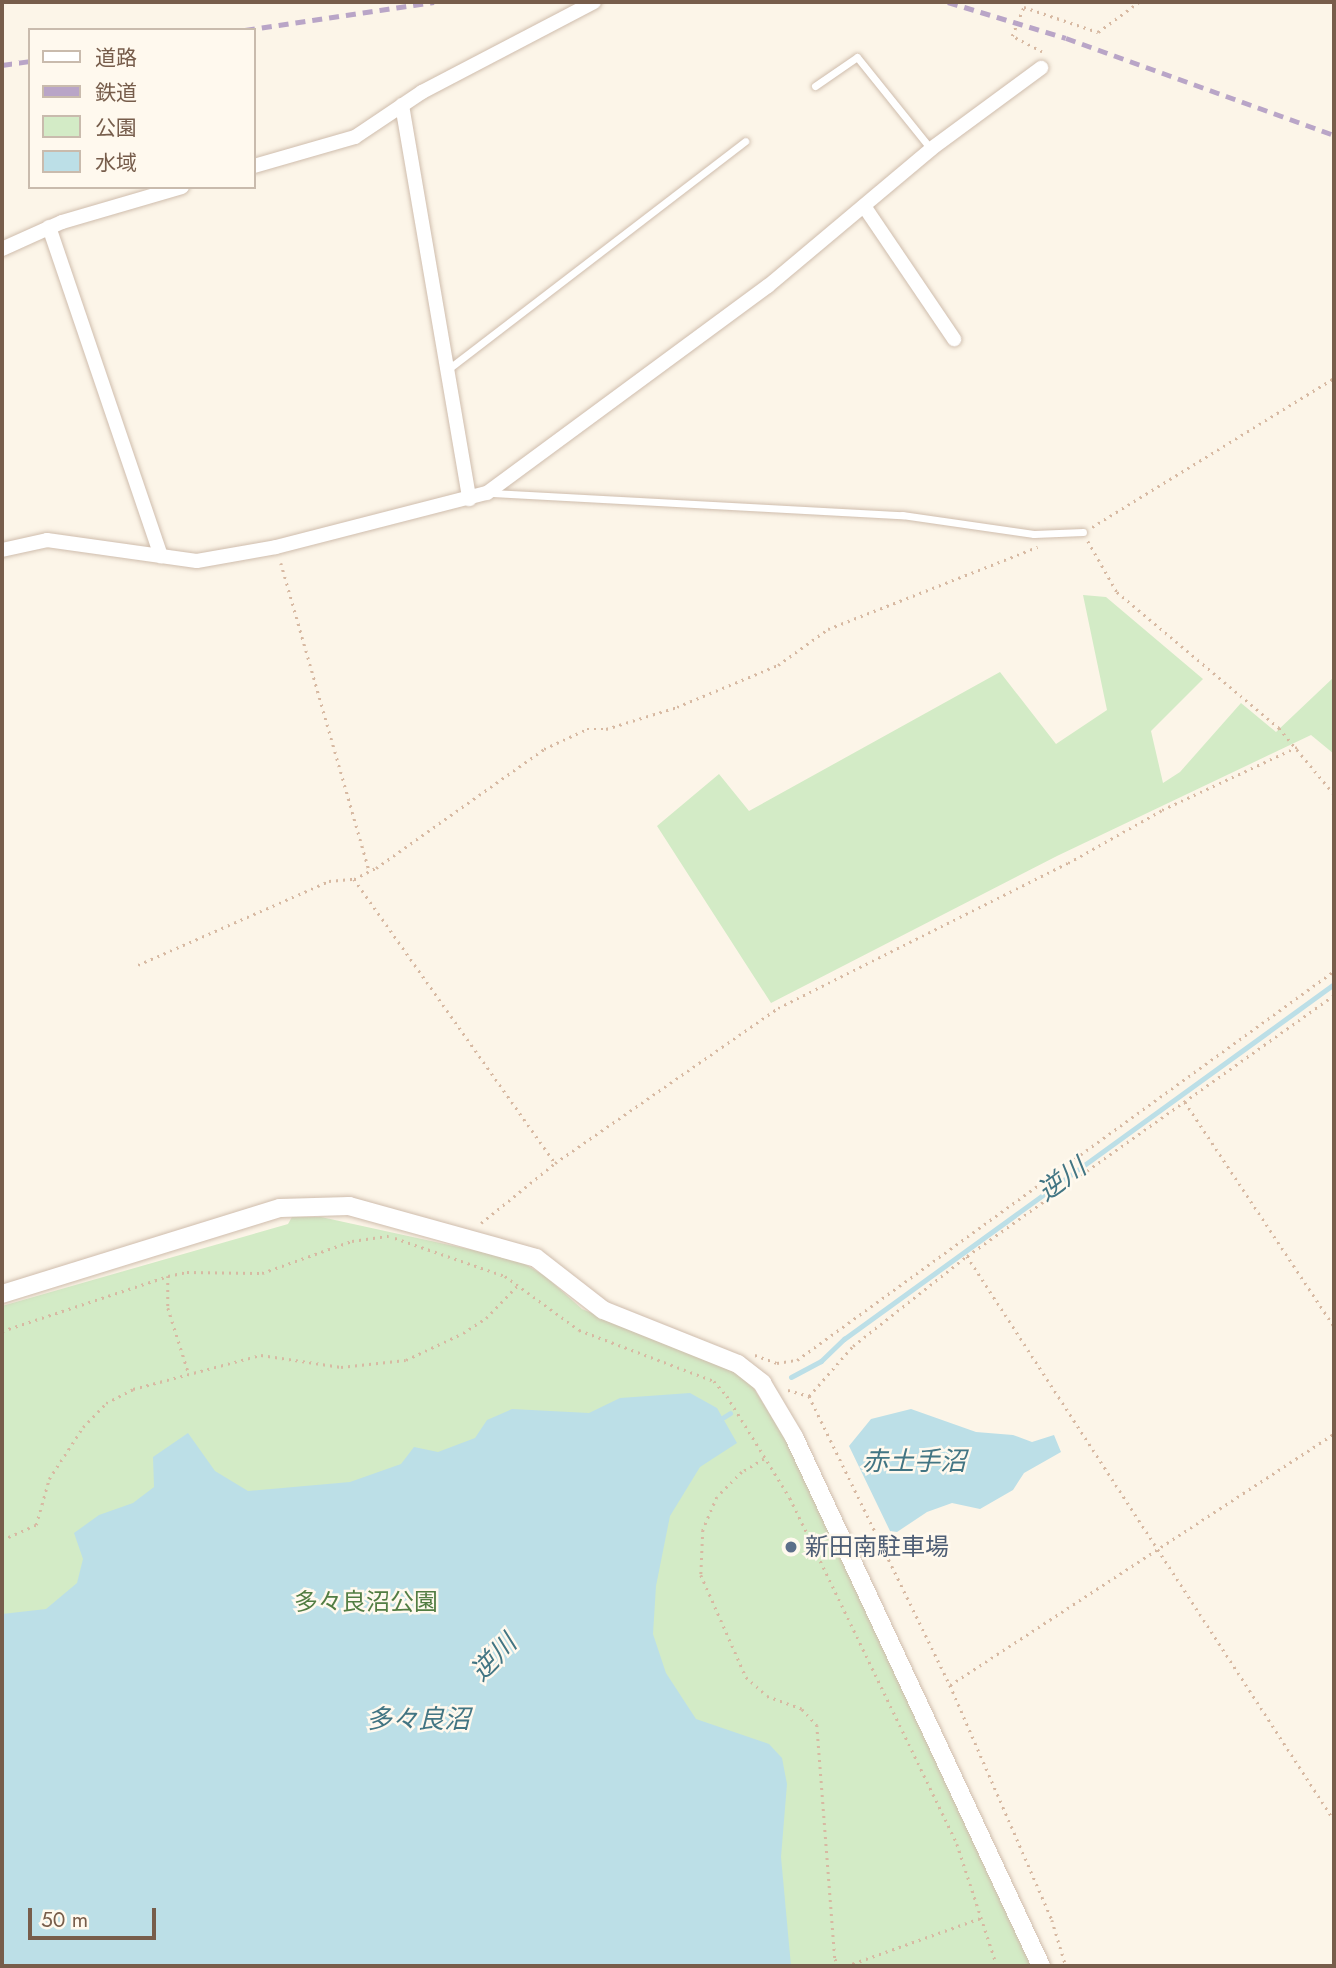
<!DOCTYPE html>
<html>
<head>
<meta charset="utf-8">
<style>
	body { margin:0 }
	#map { position:relative; width:1336px; height:1968px; overflow:hidden; background:#fcf5e8; font-family:Jost,"Noto Sans JP",sans-serif }
	div>[style] { position:absolute }
	.green>* { inset:0; background:#d3ebc6 }
	.water>* { inset:0; background:#bcdfe7 }
	.stream>* { height:5px; margin:-2.5px; padding:0 2.5px; transform-origin:2.5px; border-radius:2.5px; background:#bcdfe7 }
	.path>* { height:2.5px; margin-top:-1.25px; transform-origin:0; background:repeating-linear-gradient(90deg,#d7b9a2 0 2px,transparent 0 7px) }
	.roads { filter:drop-shadow(0 0 2px #cfbdad) drop-shadow(0 0 2px #cfbdad) }
	.service>* { height:7px; margin:-3.5px; padding:0 3.5px; transform-origin:3.5px; border-radius:3.5px; background:#fff }
	.minor>* { height:14px; margin:-7px; padding:0 7px; transform-origin:7px; border-radius:7px; background:#fff }
	.tertiary>* { height:18px; margin:-9px; padding:0 9px; transform-origin:9px; border-radius:9px; background:#fff }
	.rail>* { height:5px; margin-top:-2.5px; transform-origin:0; background:repeating-linear-gradient(90deg,#b9a5c7 0 10px,transparent 0 17px) }
	.dots>* { width:19px; height:19px; translate:-50% -50%; box-sizing:border-box; border:4px solid #fff9ee; border-radius:50% }
	span { translate:-50% -50%; white-space:nowrap; text-align:center; line-height:1.15; -webkit-text-stroke:5px #fff9ee; paint-order:stroke }
	.service-label { font-size:24px; color:#4e5e75 }
	.left { translate:0 -50%; text-align:left }
	.park-label { font-size:24px; color:#527d43 }
	.water-label { font-size:26px; color:#427583; font-style:italic }
	.frame { position:absolute; inset:0; border:4px solid #775d4b; pointer-events:none }
	.legend { position:absolute; left:28px; top:28px; width:228px; height:161px; box-sizing:border-box; background:#fff9ee; border:2px solid #c9bbad; margin:0; padding:9px 12px; list-style:none; font-size:21px; color:#775d4b }
	.legend li { display:flex; align-items:center; gap:14px; height:35px }
	.legend b { width:35px; border:2px solid #c9bbad }
	.scale { position:absolute; left:28px; top:1908px; width:128px; height:32px; box-sizing:border-box; border:4px solid #775d4b; border-top:0; padding-left:9px; font-size:21px; line-height:24px; white-space:nowrap; color:#775d4b; -webkit-text-stroke:5px #fff9ee; paint-order:stroke }
</style>
</head>
<body>
<div id="map">
	<div class="green">
		<div style="clip-path:polygon(1083px 595px,1106px 597px,1203px 679px,1151px 731px,1163px 783px,1180px 772px,1241px 703px,1276px 732px,1334px 677px,1334px 754px,1311px 735px,1057px 856px,771px 1003px,657px 826px,719px 774px,749px 811px,1000px 672px,1056px 744px,1107px 710px)"></div>
		<div style="clip-path:polygon(292px 1217px,321px 1217px,518px 1260px,545px 1276px,582px 1309px,729px 1369px,751px 1384px,786px 1440px,1031px 1966px,2px 1966px,2px 1306px,288px 1224px)"></div>
	</div>
	<div class="water">
		<div style="clip-path:polygon(690px 1393px,717px 1408px,737px 1443px,700px 1467px,670px 1516px,656px 1586px,653px 1634px,666px 1673px,696px 1719px,769px 1744px,782px 1758px,787px 1784px,781px 1857px,791px 1966px,2px 1966px,2px 1614px,46px 1609px,77px 1583px,83px 1559px,74px 1533px,99px 1515px,133px 1503px,154px 1487px,153px 1457px,188px 1433px,215px 1471px,248px 1491px,350px 1482px,401px 1464px,414px 1447px,438px 1452px,475px 1438px,487px 1420px,512px 1409px,589px 1413px,620px 1398px)"></div>
		<div style="clip-path:polygon(911px 1409px,976px 1432px,1013px 1435px,1032px 1442px,1054px 1435px,1061px 1452px,1024px 1473px,1013px 1490px,980px 1509px,952px 1503px,927px 1512px,897px 1532px,890px 1531px,849px 1446px,871px 1419px)"></div>
	</div>
	<div class="stream">
		<div style="left:791px;top:1377px;width:34px;rotate:-28deg"></div>
		<div style="left:821px;top:1361px;width:32px;rotate:-44deg"></div>
		<div style="left:844px;top:1339px;width:605px;rotate:-35.92deg"></div>
		<div style="left:719px;top:1420px;width:13px;rotate:-32deg"></div>
	</div>
	<div class="path">
		<div style="left:1042px;top:52px;width:34px;rotate:-152deg"></div>
		<div style="left:1012px;top:36px;width:31px;rotate:-68deg"></div>
		<div style="left:1024px;top:7px;width:78px;rotate:18.7deg"></div>
		<div style="left:1098px;top:32px;width:51px;rotate:-36.2deg"></div>
		<div style="left:1092px;top:527px;width:284px;rotate:-31.6deg"></div>
		<div style="left:1088px;top:541px;width:59px;rotate:60.4deg"></div>
		<div style="left:1117px;top:592px;width:212px;rotate:40deg"></div>
		<div style="left:1279px;top:728px;width:86px;rotate:50.2deg"></div>
		<div style="left:281px;top:563px;width:318px;rotate:74deg"></div>
		<div style="left:354px;top:879px;width:348px;rotate:54.7deg"></div>
		<div style="left:138px;top:965px;width:209px;rotate:-23.7deg"></div>
		<div style="left:329px;top:881px;width:25px;rotate:-5deg"></div>
		<div style="left:354px;top:879px;width:25px;rotate:-27deg"></div>
		<div style="left:376px;top:868px;width:206px;rotate:-35.3deg"></div>
		<div style="left:544px;top:749px;width:47px;rotate:-24.9deg"></div>
		<div style="left:587px;top:729px;width:19px"></div>
		<div style="left:606px;top:729px;width:74px;rotate:-17.2deg"></div>
		<div style="left:677px;top:707px;width:109px;rotate:-22.6deg"></div>
		<div style="left:778px;top:665px;width:62px;rotate:-35.8deg"></div>
		<div style="left:828px;top:629px;width:225px;rotate:-21.4deg"></div>
		<div style="left:1185px;top:1102px;width:269px;rotate:56.4deg"></div>
		<div style="left:481px;top:1223px;width:95px;rotate:-39deg"></div>
		<div style="left:555px;top:1163px;width:272px;rotate:-34.8deg"></div>
		<div style="left:778px;top:1008px;width:324px;rotate:-26.6deg"></div>
		<div style="left:1068px;top:863px;width:108px;rotate:-29.4deg"></div>
		<div style="left:1162px;top:810px;width:149px;rotate:-25deg"></div>
		<div style="left:395px;top:1238px;width:116px;rotate:19.1deg"></div>
		<div style="left:505px;top:1276px;width:92px;rotate:36.1deg"></div>
		<div style="left:579px;top:1330px;width:144px;rotate:20.7deg"></div>
		<div style="left:714px;top:1381px;width:20px;rotate:49deg"></div>
		<div style="left:727px;top:1396px;width:120px;rotate:58.3deg"></div>
		<div style="left:790px;top:1498px;width:384px;rotate:64.2deg"></div>
		<div style="left:957px;top:1844px;width:128px;rotate:71.8deg"></div>
		<div style="left:967px;top:1256px;width:673px;rotate:56.95deg"></div>
		<div style="left:168px;top:1276px;width:32px;rotate:90deg"></div>
		<div style="left:168px;top:1308px;width:66px;rotate:72.4deg"></div>
		<div style="left:2px;top:1331px;width:175px;rotate:-18.3deg"></div>
		<div style="left:168px;top:1276px;width:19px;rotate:-12deg"></div>
		<div style="left:187px;top:1272px;width:75px;rotate:0.8deg"></div>
		<div style="left:262px;top:1273px;width:96px;rotate:-19.6deg"></div>
		<div style="left:352px;top:1241px;width:37px;rotate:-8deg"></div>
		<div style="left:755px;top:1355px;width:23px;rotate:20deg"></div>
		<div style="left:777px;top:1363px;width:20px;rotate:-9deg"></div>
		<div style="left:797px;top:1360px;width:663px;rotate:-35.92deg"></div>
		<div style="left:788px;top:1390px;width:22px;rotate:16deg"></div>
		<div style="left:809px;top:1396px;width:322px;rotate:64deg"></div>
		<div style="left:950px;top:1685px;width:256px;rotate:66.5deg"></div>
		<div style="left:1052px;top:1920px;width:48px;rotate:73.1deg"></div>
		<div style="left:809px;top:1396px;width:67px;rotate:-48.7deg"></div>
		<div style="left:853px;top:1346px;width:145px;rotate:-38.3deg"></div>
		<div style="left:967px;top:1256px;width:450px;rotate:-35.4deg"></div>
		<div style="left:764px;top:1459px;width:26px;rotate:149deg"></div>
		<div style="left:742px;top:1472px;width:35px;rotate:135deg"></div>
		<div style="left:717px;top:1497px;width:36px;rotate:113deg"></div>
		<div style="left:703px;top:1530px;width:45px;rotate:92.5deg"></div>
		<div style="left:701px;top:1575px;width:111px;rotate:66.2deg"></div>
		<div style="left:746px;top:1677px;width:28px;rotate:42deg"></div>
		<div style="left:767px;top:1696px;width:37px;rotate:20deg"></div>
		<div style="left:802px;top:1709px;width:22px;rotate:47deg"></div>
		<div style="left:817px;top:1725px;width:235px;rotate:85.6deg"></div>
		<div style="left:835px;top:1959px;width:9px;rotate:49deg"></div>
		<div style="left:2px;top:1540px;width:37px;rotate:-24deg"></div>
		<div style="left:36px;top:1525px;width:48px;rotate:-74.2deg"></div>
		<div style="left:49px;top:1479px;width:62px;rotate:-56.8deg"></div>
		<div style="left:83px;top:1427px;width:33px;rotate:-46deg"></div>
		<div style="left:106px;top:1403px;width:30px;rotate:-27deg"></div>
		<div style="left:133px;top:1389px;width:132px;rotate:-14.9deg"></div>
		<div style="left:261px;top:1355px;width:81px;rotate:8.5deg"></div>
		<div style="left:341px;top:1367px;width:65px;rotate:-6.1deg"></div>
		<div style="left:406px;top:1360px;width:63px;rotate:-25.3deg"></div>
		<div style="left:463px;top:1333px;width:27px;rotate:-33deg"></div>
		<div style="left:486px;top:1318px;width:45px;rotate:-45.9deg"></div>
		<div style="left:950px;top:1685px;width:459px;rotate:-33.2deg"></div>
		<div style="left:846px;top:1966px;width:143px;rotate:-19.6deg"></div>
	</div>
	<div class="roads">
		<div class="service">
			<div style="left:815px;top:86px;width:51px;rotate:-34.6deg"></div>
			<div style="left:857px;top:57px;width:118px;rotate:51.2deg"></div>
			<div style="left:447px;top:370px;width:376px;rotate:-37.5deg"></div>
			<div style="left:491px;top:493px;width:412px;rotate:3.1deg"></div>
			<div style="left:902px;top:515px;width:133px;rotate:8.2deg"></div>
			<div style="left:1034px;top:534px;width:49px;rotate:-2.3deg"></div>
		</div>
		<div class="minor">
			<div style="left:402px;top:105px;width:400px;rotate:80.3deg"></div>
			<div style="left:254px;top:166px;width:105px;rotate:-16deg"></div>
			<div style="left:355px;top:137px;width:81px;rotate:-33.9deg"></div>
			<div style="left:422px;top:92px;width:194px;rotate:-27.6deg"></div>
			<div style="left:864px;top:206px;width:161px;rotate:55.9deg"></div>
			<div style="left:49px;top:227px;width:348px;rotate:71.2deg"></div>
			<div style="left:2px;top:249px;width:66px;rotate:-24.2deg"></div>
			<div style="left:62px;top:222px;width:125px;rotate:-16.3deg"></div>
			<div style="left:2px;top:550px;width:46px;rotate:-12.5deg"></div>
			<div style="left:47px;top:540px;width:151px;rotate:8deg"></div>
			<div style="left:197px;top:561px;width:80px;rotate:-10deg"></div>
			<div style="left:276px;top:547px;width:218px;rotate:-14.4deg"></div>
			<div style="left:487px;top:493px;width:349px;rotate:-36.4deg"></div>
			<div style="left:768px;top:286px;width:213px;rotate:-40deg"></div>
			<div style="left:931px;top:149px;width:137px;rotate:-36.4deg"></div>
		</div>
		<div class="tertiary">
			<div style="left:2px;top:1294px;width:291px;rotate:-17.2deg"></div>
			<div style="left:280px;top:1208px;width:69px;rotate:-1.7deg"></div>
			<div style="left:349px;top:1206px;width:194px;rotate:15.5deg"></div>
			<div style="left:536px;top:1258px;width:85px;rotate:37.8deg"></div>
			<div style="left:603px;top:1310px;width:145px;rotate:21.8deg"></div>
			<div style="left:738px;top:1364px;width:31px;rotate:38deg"></div>
			<div style="left:762px;top:1383px;width:63px;rotate:59.3deg"></div>
			<div style="left:794px;top:1437px;width:584px;rotate:64.97deg"></div>
		</div>
	</div>
	<div class="rail">
		<div style="left:948px;top:2px;width:123px;rotate:17deg"></div>
		<div style="left:1066px;top:38px;width:285px;rotate:19.9deg"></div>
		<div style="left:245px;top:30px;width:191px;rotate:-8.4deg"></div>
		<div style="left:2px;top:65px;width:28px;rotate:-8deg"></div>
	</div>
	<div class="dots">
		<div style="left:791px;top:1547px;background:#5c6f8a"></div>
	</div>
	<div class="service-label">
		<span class="left" style="left:805px;top:1547px">新田南駐車場</span>
	</div>
	<div class="park-label">
		<span style="left:366px;top:1602px">多々良沼公園</span>
	</div>
	<div class="water-label">
		<span style="left:1062px;top:1180px;rotate:-36deg">逆川</span>
		<span style="left:914px;top:1462px">赤土手沼</span>
		<span style="left:494px;top:1658px;rotate:-46deg">逆川</span>
		<span style="left:418px;top:1720px">多々良沼</span>
	</div>
	<div class="frame"></div>
	<ul class="legend">
	<li><b style="height:9px;background:#fff"></b>道路</li>
	<li><b style="height:9px;background:#b9a5c7"></b>鉄道</li>
	<li><b style="height:19px;background:#d3ebc6"></b>公園</li>
	<li><b style="height:19px;background:#bcdfe7"></b>水域</li>
	</ul>
	<div class="scale">50 m</div>
</div>
</body>
</html>
